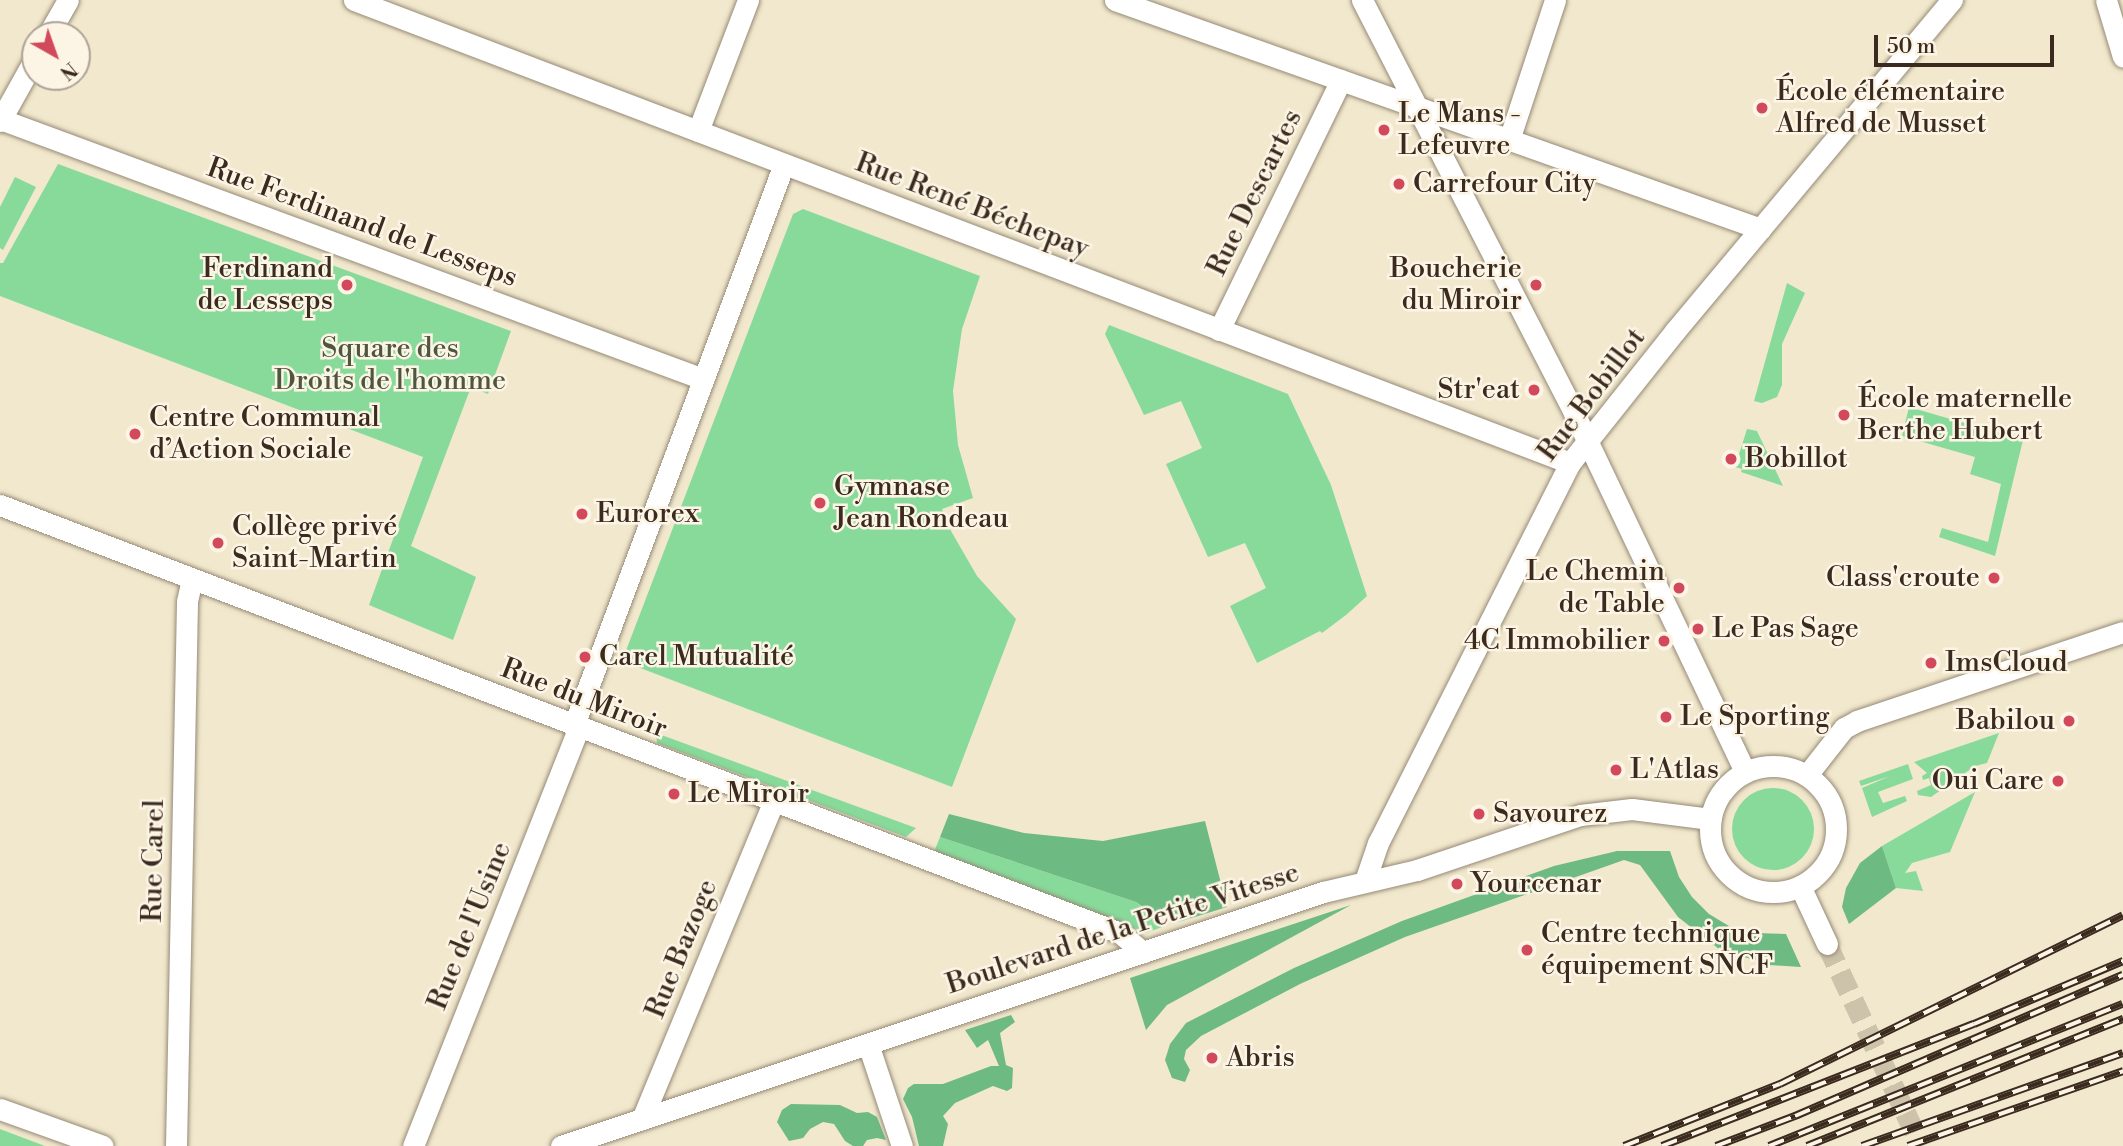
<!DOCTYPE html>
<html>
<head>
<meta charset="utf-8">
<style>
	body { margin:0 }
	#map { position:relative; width:2123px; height:1146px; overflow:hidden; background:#f1e8cd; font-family:"Libre Bodoni",serif }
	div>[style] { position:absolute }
	.green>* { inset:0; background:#88da9b }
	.round { border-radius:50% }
	.forest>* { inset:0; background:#6eba83 }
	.minor-tunnel>* { height:21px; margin-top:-10.5px; transform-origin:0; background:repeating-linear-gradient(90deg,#cdc2aa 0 21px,transparent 0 31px) }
	.roads { filter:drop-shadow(0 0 2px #968976) drop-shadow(0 0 2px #968976) }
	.minor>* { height:21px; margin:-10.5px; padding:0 10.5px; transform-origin:10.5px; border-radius:10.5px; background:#fff }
	.minor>.ring { margin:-10.5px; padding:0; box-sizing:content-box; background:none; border:21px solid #fff; border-radius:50% }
	.rail>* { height:8px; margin-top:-4px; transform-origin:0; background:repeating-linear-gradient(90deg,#fcf5e5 0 16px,#3b2a1e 0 32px); box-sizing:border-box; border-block:2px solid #3b2a1e }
	.dots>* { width:19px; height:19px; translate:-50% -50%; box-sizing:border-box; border:4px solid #fcf5e5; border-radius:50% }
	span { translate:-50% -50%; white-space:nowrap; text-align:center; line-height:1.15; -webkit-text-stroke:5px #fcf5e5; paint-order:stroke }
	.poi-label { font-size:28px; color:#3b2a1e }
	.left { translate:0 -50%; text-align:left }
	.right { translate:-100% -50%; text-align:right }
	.street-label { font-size:28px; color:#3b2a1e }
	.park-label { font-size:28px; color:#4e563d }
	.north { position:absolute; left:21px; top:21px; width:70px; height:70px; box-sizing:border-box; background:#fcf5e5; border:2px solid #afa495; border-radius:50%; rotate:140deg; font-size:19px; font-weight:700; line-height:28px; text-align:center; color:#3b2a1e }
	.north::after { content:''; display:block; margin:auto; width:24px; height:32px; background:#d1495b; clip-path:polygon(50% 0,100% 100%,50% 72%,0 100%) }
	.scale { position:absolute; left:1874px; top:35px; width:180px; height:32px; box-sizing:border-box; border:4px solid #3b2a1e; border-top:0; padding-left:9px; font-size:21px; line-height:24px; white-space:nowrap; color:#3b2a1e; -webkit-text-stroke:5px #fcf5e5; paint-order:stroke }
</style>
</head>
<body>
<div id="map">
	<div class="green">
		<div style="clip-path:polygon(58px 164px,511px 331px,488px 394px,471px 387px,411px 546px,476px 577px,453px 640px,369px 605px,423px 457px,0 296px,0 263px,3px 263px)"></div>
		<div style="clip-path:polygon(15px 177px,36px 187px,3px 250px,0 248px,0 207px)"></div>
		<div style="clip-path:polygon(803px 209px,980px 276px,962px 329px,953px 391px,958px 445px,973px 498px,942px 509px,951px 531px,977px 576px,1016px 619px,952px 787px,622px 661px,793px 214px)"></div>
		<div style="clip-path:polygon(1787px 283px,1805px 293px,1782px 344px,1782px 385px,1777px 397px,1762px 403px,1754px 401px)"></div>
		<div style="clip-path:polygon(1109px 325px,1288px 394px,1331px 485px,1367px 596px,1346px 615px,1322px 633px,1320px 631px,1257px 663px,1230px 606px,1266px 588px,1245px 543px,1208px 557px,1166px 464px,1202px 448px,1181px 401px,1144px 415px,1105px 334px)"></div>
		<div style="clip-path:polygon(1909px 407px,2023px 440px,1995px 556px,1939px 537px,1942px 528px,1988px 542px,2001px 484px,1970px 474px,1975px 457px,1902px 436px)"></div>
		<div style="clip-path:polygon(1747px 429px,1757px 431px,1783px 486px,1741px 472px,1742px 469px,1735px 467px)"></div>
		<div style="clip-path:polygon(656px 733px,916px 828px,906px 837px,657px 743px)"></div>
		<div style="clip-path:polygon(1999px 733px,1987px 763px,1975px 766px,1931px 797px,1918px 795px,1917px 791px,1931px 785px,1929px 778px,1923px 780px,1922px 776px,1927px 773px,1914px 762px)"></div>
		<div style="clip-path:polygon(1908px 764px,1913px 779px,1878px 792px,1883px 803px,1905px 796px,1907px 801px,1872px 817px,1862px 788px,1890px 776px,1861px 786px,1859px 781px)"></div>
		<div class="round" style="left:1732px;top:788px;width:82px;height:82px"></div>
		<div style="clip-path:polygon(1975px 792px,1950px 852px,1912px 863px,1905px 873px,1916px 871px,1923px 891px,1896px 888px,1882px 846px)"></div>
		<div style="clip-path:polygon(940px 837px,1136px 902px,1162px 927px,1146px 933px,934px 852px)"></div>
		<div style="clip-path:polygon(0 1129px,45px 1146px,0 1146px)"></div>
	</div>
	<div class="forest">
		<div style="clip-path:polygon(949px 814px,1024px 833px,1103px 841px,1205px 821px,1227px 907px,1179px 922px,1149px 912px,1136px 902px,940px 837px)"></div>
		<div style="clip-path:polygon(1882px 846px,1896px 888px,1849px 924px,1842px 907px,1846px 888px,1860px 863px)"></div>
		<div style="clip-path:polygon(1617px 851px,1670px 851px,1679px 877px,1692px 897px,1709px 914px,1729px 926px,1752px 933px,1786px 934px,1801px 967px,1770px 965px,1719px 949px,1678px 917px,1640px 865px,1624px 860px,1405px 937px,1300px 984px,1201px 1036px,1186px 1050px,1184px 1059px,1190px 1070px,1185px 1082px,1172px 1078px,1165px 1060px,1170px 1044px,1186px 1023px,1294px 968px,1402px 921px,1554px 866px)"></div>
		<div style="clip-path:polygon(1351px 905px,1167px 1005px,1146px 1030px,1130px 978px)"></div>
		<div style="clip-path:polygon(1011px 1015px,1015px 1022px,1000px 1033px,1006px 1065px,1013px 1068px,1012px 1088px,1007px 1091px,993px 1086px,955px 1103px,943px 1116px,948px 1124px,943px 1146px,919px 1146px,912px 1117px,903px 1099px,908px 1088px,914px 1084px,943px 1084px,991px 1066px,999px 1066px,988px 1040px,977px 1048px,965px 1030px)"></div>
		<div style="clip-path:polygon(791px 1104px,840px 1105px,857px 1113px,868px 1112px,877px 1117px,886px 1140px,877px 1138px,867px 1140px,863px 1146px,853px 1146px,845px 1141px,834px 1124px,823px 1122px,810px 1129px,803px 1138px,789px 1141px,777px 1122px,782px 1110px)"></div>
	</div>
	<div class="minor-tunnel">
		<div style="left:1827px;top:944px;width:223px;rotate:65deg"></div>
	</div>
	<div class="roads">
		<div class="minor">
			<div style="left:354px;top:0;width:1301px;rotate:20.84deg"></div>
			<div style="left:1115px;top:0;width:685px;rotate:19.52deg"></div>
			<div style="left:1362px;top:0;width:464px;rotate:62.8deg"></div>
			<div style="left:1574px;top:413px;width:398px;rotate:64.5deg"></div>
			<div style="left:2106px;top:0;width:59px;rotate:73.4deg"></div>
			<div style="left:48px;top:35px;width:40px;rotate:-60.3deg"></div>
			<div style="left:0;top:119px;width:750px;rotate:20.3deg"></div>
			<div style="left:0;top:121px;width:72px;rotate:-60.9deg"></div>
			<div style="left:698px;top:131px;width:140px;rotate:-69.1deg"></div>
			<div style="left:1509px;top:140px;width:147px;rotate:-71.8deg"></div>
			<div style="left:1219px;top:330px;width:278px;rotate:-64deg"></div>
			<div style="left:0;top:505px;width:1199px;rotate:20.91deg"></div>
			<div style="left:1120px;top:933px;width:30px;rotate:40deg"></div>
			<div style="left:574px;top:725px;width:599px;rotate:-69.48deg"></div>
			<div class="ring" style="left:1710px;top:766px;width:105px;height:105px"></div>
			<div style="left:1807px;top:775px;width:60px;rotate:-51.8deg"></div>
			<div style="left:1844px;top:728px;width:15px;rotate:-28deg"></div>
			<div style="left:1857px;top:721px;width:280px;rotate:-18.5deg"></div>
			<div style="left:1365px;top:881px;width:40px;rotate:-71.1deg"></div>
			<div style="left:1378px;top:843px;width:426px;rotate:-63.2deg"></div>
			<div style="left:1570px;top:463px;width:169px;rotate:-51.5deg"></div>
			<div style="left:1675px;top:331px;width:432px;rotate:-50.1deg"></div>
			<div style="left:1800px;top:886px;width:64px;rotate:65deg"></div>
			<div style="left:868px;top:1044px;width:108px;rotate:71.6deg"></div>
			<div style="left:0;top:1109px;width:109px;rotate:19.8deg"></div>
			<div style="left:642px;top:1119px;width:344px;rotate:-67.5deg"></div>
			<div style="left:176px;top:1146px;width:545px;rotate:-88.84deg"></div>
			<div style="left:187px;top:601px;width:23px;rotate:-77deg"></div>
			<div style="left:413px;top:1146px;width:451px;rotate:-68.4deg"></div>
			<div style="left:561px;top:1146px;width:803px;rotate:-18.43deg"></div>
			<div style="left:1323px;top:892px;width:97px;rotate:-13.2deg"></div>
			<div style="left:1417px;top:870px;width:172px;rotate:-18.6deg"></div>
			<div style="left:1580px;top:815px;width:52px;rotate:-6.6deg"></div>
			<div style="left:1632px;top:809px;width:79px;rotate:7.3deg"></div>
		</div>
	</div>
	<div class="rail">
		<div style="left:1624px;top:1146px;width:168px;rotate:-21.7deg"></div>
		<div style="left:1780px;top:1084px;width:382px;rotate:-26.2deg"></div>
		<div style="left:1662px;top:1146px;width:335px;rotate:-21.4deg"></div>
		<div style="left:1974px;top:1024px;width:162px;rotate:-22.9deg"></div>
		<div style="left:1716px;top:1146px;width:85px;rotate:-20.8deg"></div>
		<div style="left:1795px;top:1116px;width:357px;rotate:-23.3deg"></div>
		<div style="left:1769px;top:1146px;width:381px;rotate:-21.9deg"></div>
		<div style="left:1807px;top:1146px;width:341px;rotate:-21.9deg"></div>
		<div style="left:1862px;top:1146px;width:277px;rotate:-19.6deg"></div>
		<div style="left:1908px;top:1146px;width:228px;rotate:-19.2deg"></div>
	</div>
	<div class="dots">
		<div style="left:1762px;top:108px;background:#d1495b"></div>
		<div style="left:1384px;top:130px;background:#d1495b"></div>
		<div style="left:1399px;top:184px;background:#d1495b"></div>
		<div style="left:347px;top:285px;background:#d1495b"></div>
		<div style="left:1536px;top:285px;background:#d1495b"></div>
		<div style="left:1534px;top:390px;background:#d1495b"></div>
		<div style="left:1844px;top:415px;background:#d1495b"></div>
		<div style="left:135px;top:434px;background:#d1495b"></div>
		<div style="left:1731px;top:459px;background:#d1495b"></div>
		<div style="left:820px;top:503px;background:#d1495b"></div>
		<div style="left:582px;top:514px;background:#d1495b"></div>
		<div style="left:218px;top:543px;background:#d1495b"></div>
		<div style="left:1994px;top:578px;background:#d1495b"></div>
		<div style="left:1679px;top:588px;background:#d1495b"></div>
		<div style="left:1698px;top:629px;background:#d1495b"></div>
		<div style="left:1664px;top:641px;background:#d1495b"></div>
		<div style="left:585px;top:657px;background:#d1495b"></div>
		<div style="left:1931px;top:663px;background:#d1495b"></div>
		<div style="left:1666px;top:717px;background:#d1495b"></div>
		<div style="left:2069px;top:721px;background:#d1495b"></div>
		<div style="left:1616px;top:770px;background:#d1495b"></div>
		<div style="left:2058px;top:781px;background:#d1495b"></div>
		<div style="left:674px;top:794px;background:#d1495b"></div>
		<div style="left:1479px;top:814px;background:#d1495b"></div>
		<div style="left:1457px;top:884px;background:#d1495b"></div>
		<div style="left:1527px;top:950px;background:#d1495b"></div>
		<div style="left:1212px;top:1058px;background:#d1495b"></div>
	</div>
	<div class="poi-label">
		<span class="left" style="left:1776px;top:108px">École élémentaire<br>Alfred de Musset</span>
		<span class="left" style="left:1398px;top:130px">Le Mans -<br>Lefeuvre</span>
		<span class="left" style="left:1413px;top:184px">Carrefour City</span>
		<span class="right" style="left:333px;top:285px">Ferdinand<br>de Lesseps</span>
		<span class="right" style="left:1522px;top:285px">Boucherie<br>du Miroir</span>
		<span class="right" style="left:1520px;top:390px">Str'eat</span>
		<span class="left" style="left:1858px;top:415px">École maternelle<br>Berthe Hubert</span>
		<span class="left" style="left:149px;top:434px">Centre Communal<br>d’Action Sociale</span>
		<span class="left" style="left:1745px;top:459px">Bobillot</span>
		<span class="left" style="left:834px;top:503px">Gymnase<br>Jean Rondeau</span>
		<span class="left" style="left:596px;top:514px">Eurorex</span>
		<span class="left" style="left:232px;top:543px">Collège privé<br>Saint-Martin</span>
		<span class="right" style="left:1665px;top:588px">Le Chemin<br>de Table</span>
		<span class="right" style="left:1980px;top:578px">Class'croute</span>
		<span class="left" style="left:1712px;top:629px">Le Pas Sage</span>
		<span class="right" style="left:1650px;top:641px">4C Immobilier</span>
		<span class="left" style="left:599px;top:657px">Carel Mutualité</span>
		<span class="left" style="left:1945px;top:663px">ImsCloud</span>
		<span class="left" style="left:1680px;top:717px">Le Sporting</span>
		<span class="right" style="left:2055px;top:721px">Babilou</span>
		<span class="left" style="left:1630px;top:770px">L'Atlas</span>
		<span class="right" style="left:2044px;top:781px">Oui Care</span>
		<span class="left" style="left:688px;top:794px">Le Miroir</span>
		<span class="left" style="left:1493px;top:814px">Savourez</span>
		<span class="left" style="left:1471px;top:884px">Yourcenar</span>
		<span class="left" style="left:1541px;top:950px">Centre technique<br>équipement SNCF</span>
		<span class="left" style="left:1226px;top:1058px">Abris</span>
	</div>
	<div class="street-label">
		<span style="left:1255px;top:193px;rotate:-64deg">Rue Descartes</span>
		<span style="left:972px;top:206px;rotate:21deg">Rue René Béchepay</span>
		<span style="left:362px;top:223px;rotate:20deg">Rue Ferdinand de Lesseps</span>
		<span style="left:1592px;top:395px;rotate:-53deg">Rue Bobillot</span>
		<span style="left:584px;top:699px;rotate:21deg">Rue du Miroir</span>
		<span style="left:154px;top:861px;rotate:-89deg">Rue Carel</span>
		<span style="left:470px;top:926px;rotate:-68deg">Rue de l'Usine</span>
		<span style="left:1123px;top:929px;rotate:-18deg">Boulevard de la Petite Vitesse</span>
		<span style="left:682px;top:949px;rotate:-68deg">Rue Bazoge</span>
	</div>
	<div class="park-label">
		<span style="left:390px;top:365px">Square des<br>Droits de l'homme</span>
	</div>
	<div class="north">N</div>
	<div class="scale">50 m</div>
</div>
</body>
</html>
